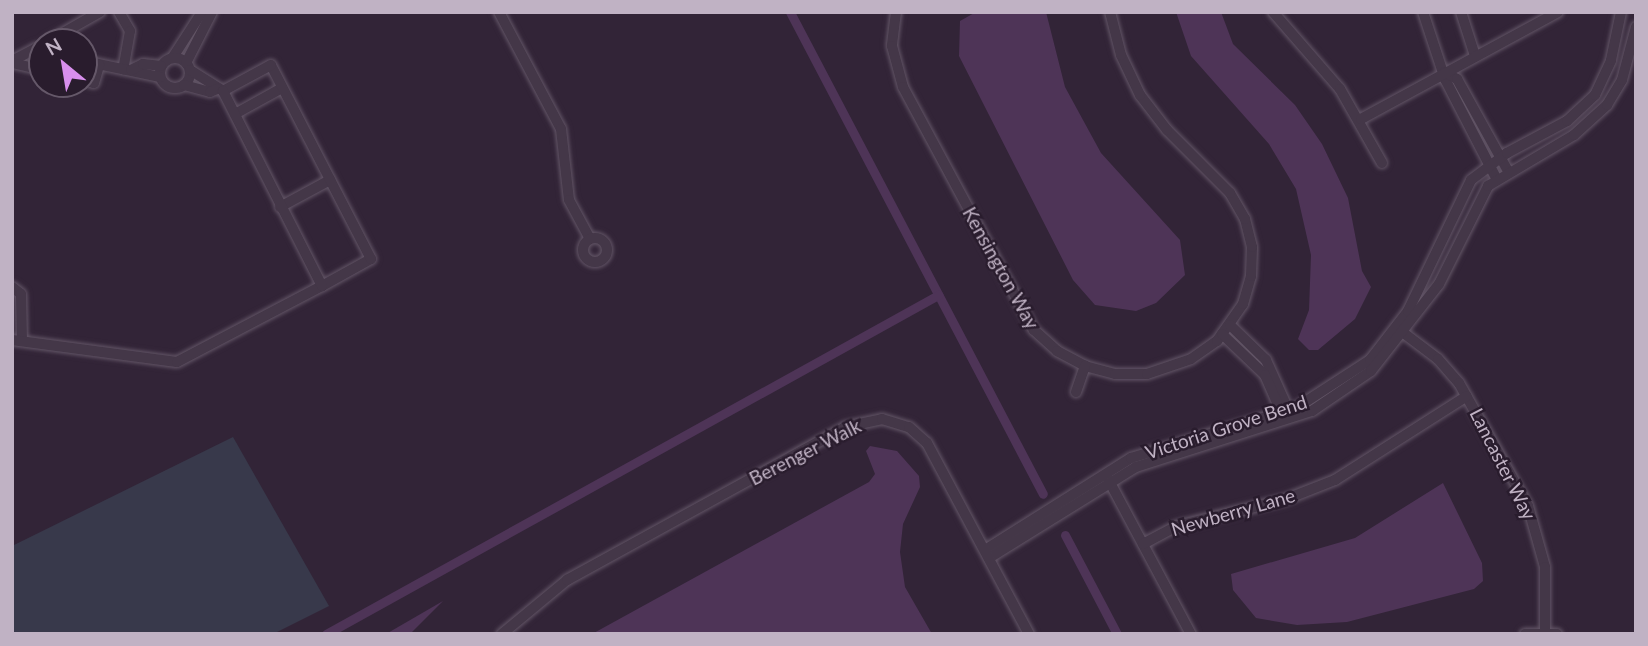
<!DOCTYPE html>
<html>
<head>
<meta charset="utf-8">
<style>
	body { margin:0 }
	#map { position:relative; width:1648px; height:646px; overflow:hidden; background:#322437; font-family:Lato,sans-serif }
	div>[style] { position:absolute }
	.green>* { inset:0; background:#38394b }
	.water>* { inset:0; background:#4e3457 }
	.canal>* { height:9px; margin:-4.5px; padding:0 4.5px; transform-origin:4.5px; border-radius:4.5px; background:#4e3457 }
	.roads { filter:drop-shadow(0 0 2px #625566) drop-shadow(0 0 2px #625566) }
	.minor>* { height:10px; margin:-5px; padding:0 5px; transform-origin:5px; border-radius:5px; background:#443748 }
	.minor>.ring { margin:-5px; padding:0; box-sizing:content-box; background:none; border:10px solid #443748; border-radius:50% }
	span { translate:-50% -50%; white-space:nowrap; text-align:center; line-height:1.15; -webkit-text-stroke:5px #291c2d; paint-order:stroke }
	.street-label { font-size:19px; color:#c0b2c4 }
	.frame { position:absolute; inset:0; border:14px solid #c0b2c4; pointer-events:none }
	.north { position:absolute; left:28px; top:28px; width:70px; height:70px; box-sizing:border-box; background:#291c2d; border:2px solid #655869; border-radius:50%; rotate:330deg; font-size:19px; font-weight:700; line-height:28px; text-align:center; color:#c0b2c4 }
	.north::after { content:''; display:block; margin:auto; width:24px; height:32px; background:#d88fed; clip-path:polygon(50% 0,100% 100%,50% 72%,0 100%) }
</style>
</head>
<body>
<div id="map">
	<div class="green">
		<div style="clip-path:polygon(233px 437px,329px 606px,273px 634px,12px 634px,12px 546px)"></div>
	</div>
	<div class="water">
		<div style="clip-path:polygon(976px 12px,1046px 12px,1065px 87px,1101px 153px,1180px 240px,1185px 275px,1156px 303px,1136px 311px,1095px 305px,1073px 280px,959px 56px,960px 21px)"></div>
		<div style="clip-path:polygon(1176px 12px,1221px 12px,1233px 44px,1295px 105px,1322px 144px,1348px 198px,1362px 271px,1371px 287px,1355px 319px,1318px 350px,1309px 350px,1298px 339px,1309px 310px,1311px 255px,1296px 189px,1269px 144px,1191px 56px)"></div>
		<div style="clip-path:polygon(870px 446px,897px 451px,919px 476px,920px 487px,903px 524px,900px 552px,905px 587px,932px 634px,592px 634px,869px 482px,875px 474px,866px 451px)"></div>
		<div style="clip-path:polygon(1443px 483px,1482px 563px,1483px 581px,1474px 589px,1347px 622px,1297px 625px,1256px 618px,1233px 590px,1231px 574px,1355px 538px)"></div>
		<div style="clip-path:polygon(443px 601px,410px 634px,386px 634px)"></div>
	</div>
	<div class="canal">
		<div style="left:790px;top:12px;width:544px;rotate:62.31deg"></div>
		<div style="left:1065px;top:535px;width:112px;rotate:62.3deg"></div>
		<div style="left:326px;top:634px;width:700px;rotate:-28.98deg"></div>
	</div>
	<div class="roads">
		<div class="minor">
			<div style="left:119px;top:12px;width:22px;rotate:60deg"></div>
			<div style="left:130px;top:31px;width:39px;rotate:100deg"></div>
			<div style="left:499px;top:12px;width:132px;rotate:62.1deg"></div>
			<div style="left:561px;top:129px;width:71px;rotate:83.6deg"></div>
			<div style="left:569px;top:200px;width:44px;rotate:61.7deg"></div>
			<div style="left:896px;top:12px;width:34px;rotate:97deg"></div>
			<div style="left:892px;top:46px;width:42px;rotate:75deg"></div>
			<div style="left:903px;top:87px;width:276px;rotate:61.7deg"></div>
			<div style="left:1034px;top:330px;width:31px;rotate:42deg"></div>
			<div style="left:1057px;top:351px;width:32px;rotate:28deg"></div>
			<div style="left:1085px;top:366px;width:31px;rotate:15deg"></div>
			<div style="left:1115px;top:374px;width:32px"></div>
			<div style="left:1147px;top:374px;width:46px;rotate:-18.8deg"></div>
			<div style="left:1191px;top:359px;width:32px;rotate:-35deg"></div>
			<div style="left:1217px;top:341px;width:45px;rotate:-54.9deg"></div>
			<div style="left:1243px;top:304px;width:29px;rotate:-74deg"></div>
			<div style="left:1251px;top:276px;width:29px;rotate:-88deg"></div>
			<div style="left:1252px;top:247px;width:29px;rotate:-104deg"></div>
			<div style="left:1245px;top:219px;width:30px;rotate:-120deg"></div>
			<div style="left:1230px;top:193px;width:89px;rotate:-135deg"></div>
			<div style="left:1167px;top:130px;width:44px;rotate:-127.6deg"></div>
			<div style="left:1140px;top:95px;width:44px;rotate:-115.4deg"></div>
			<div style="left:1121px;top:55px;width:44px;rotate:-104.3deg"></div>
			<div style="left:1273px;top:12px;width:102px;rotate:49deg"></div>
			<div style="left:1340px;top:89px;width:85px;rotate:60.4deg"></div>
			<div style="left:1423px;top:12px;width:71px;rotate:71.8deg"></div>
			<div style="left:1445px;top:79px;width:111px;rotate:62.7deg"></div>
			<div style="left:1461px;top:12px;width:46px;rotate:72.3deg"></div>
			<div style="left:47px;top:42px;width:61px;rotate:-29.5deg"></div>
			<div style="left:173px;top:57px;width:54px;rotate:-57.2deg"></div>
			<div class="ring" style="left:160px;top:58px;width:20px;height:20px"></div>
			<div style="left:12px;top:61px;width:27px;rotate:-28deg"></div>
			<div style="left:36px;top:48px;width:6px;rotate:18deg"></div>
			<div style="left:84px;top:61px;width:78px;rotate:11.9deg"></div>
			<div style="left:12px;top:63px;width:31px;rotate:13deg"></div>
			<div style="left:186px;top:63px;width:57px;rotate:-63deg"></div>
			<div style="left:131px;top:70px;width:13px;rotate:-27deg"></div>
			<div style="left:143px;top:64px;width:18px;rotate:6deg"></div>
			<div style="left:190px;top:70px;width:39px;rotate:32deg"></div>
			<div style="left:1444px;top:72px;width:15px;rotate:28deg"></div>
			<div style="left:1457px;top:79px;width:105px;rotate:61deg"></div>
			<div style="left:84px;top:80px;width:10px;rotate:17deg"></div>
			<div style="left:94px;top:83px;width:19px;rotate:-74deg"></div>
			<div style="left:184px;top:85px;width:27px;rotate:15deg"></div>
			<div style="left:210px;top:92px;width:8px;rotate:-23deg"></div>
			<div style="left:235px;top:114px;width:54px;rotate:-29deg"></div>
			<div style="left:1361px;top:119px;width:224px;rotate:-28.5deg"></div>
			<div style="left:280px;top:207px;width:57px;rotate:-28.4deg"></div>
			<div class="ring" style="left:583px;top:238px;width:14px;height:14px"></div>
			<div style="left:12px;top:287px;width:11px;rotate:38deg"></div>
			<div style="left:21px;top:294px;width:47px;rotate:88.8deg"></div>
			<div style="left:1230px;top:325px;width:50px;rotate:44.2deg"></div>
			<div style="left:1266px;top:360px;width:61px;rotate:65.9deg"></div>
			<div style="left:1401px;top:331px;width:46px;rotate:37.1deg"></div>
			<div style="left:1438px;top:359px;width:32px;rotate:49deg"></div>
			<div style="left:1459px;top:383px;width:141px;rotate:60.7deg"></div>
			<div style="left:1528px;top:506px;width:63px;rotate:74.4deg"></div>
			<div style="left:1545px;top:567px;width:64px;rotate:90deg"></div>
			<div style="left:1222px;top:334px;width:59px;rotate:43.6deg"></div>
			<div style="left:1265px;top:375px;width:45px;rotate:66.3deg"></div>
			<div style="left:12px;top:340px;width:166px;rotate:7.6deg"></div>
			<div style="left:177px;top:362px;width:164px;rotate:-27.7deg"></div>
			<div style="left:322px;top:286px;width:56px;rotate:-28.9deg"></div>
			<div style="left:371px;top:259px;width:218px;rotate:-117.3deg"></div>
			<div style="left:271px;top:65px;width:55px;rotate:151.6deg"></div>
			<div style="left:223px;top:91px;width:219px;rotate:63.1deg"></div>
			<div style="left:1076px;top:392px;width:28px;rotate:-71deg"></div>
			<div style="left:1107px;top:477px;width:178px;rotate:61.9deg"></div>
			<div style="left:1143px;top:544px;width:38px;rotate:-28deg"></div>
			<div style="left:1177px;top:526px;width:110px;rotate:-13.7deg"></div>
			<div style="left:1284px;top:500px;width:55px;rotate:-21.4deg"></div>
			<div style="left:1335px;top:480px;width:156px;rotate:-32.5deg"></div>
			<div style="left:985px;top:550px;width:173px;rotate:-32.2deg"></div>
			<div style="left:1131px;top:458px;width:172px;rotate:-16.9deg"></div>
			<div style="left:1296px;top:408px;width:88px;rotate:-33deg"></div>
			<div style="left:1370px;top:360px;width:62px;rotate:-52.2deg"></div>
			<div style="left:1408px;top:311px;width:145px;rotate:-64.3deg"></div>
			<div style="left:1471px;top:180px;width:45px;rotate:-36.9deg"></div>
			<div style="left:1507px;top:153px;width:68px;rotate:-28.1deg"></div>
			<div style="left:1567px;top:121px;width:38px;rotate:-43deg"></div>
			<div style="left:1595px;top:95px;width:38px;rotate:-65deg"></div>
			<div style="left:1611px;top:60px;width:49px;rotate:-78.2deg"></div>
			<div style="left:989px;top:558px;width:173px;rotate:-31.8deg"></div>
			<div style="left:1136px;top:467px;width:185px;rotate:-17.7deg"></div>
			<div style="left:1312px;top:411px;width:71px;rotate:-34.1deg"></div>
			<div style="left:1371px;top:371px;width:110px;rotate:-52deg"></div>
			<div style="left:1439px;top:284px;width:110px;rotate:-63.4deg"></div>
			<div style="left:1488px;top:186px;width:100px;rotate:-30.7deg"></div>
			<div style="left:1574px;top:135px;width:45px;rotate:-42.3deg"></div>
			<div style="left:1607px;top:105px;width:29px;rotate:-59deg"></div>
			<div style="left:1622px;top:80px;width:55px;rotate:-75.2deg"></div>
			<div style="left:502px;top:634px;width:85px;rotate:-39.7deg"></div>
			<div style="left:567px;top:580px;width:317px;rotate:-28.8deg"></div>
			<div style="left:845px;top:427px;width:38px;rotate:-12deg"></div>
			<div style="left:882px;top:419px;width:28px;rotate:17deg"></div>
			<div style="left:909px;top:427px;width:24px;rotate:42deg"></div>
			<div style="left:927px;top:443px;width:217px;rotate:61.9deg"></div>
			<div style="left:1525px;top:634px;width:32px"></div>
		</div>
	</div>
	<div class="street-label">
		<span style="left:1001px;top:268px;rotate:61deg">Kensington Way</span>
		<span style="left:1226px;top:427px;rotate:-18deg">Victoria Grove Bend</span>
		<span style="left:805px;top:452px;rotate:-27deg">Berenger Walk</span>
		<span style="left:1503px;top:464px;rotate:63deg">Lancaster Way</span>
		<span style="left:1233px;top:512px;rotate:-16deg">Newberry Lane</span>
	</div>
	<div class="frame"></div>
	<div class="north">N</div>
</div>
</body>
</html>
